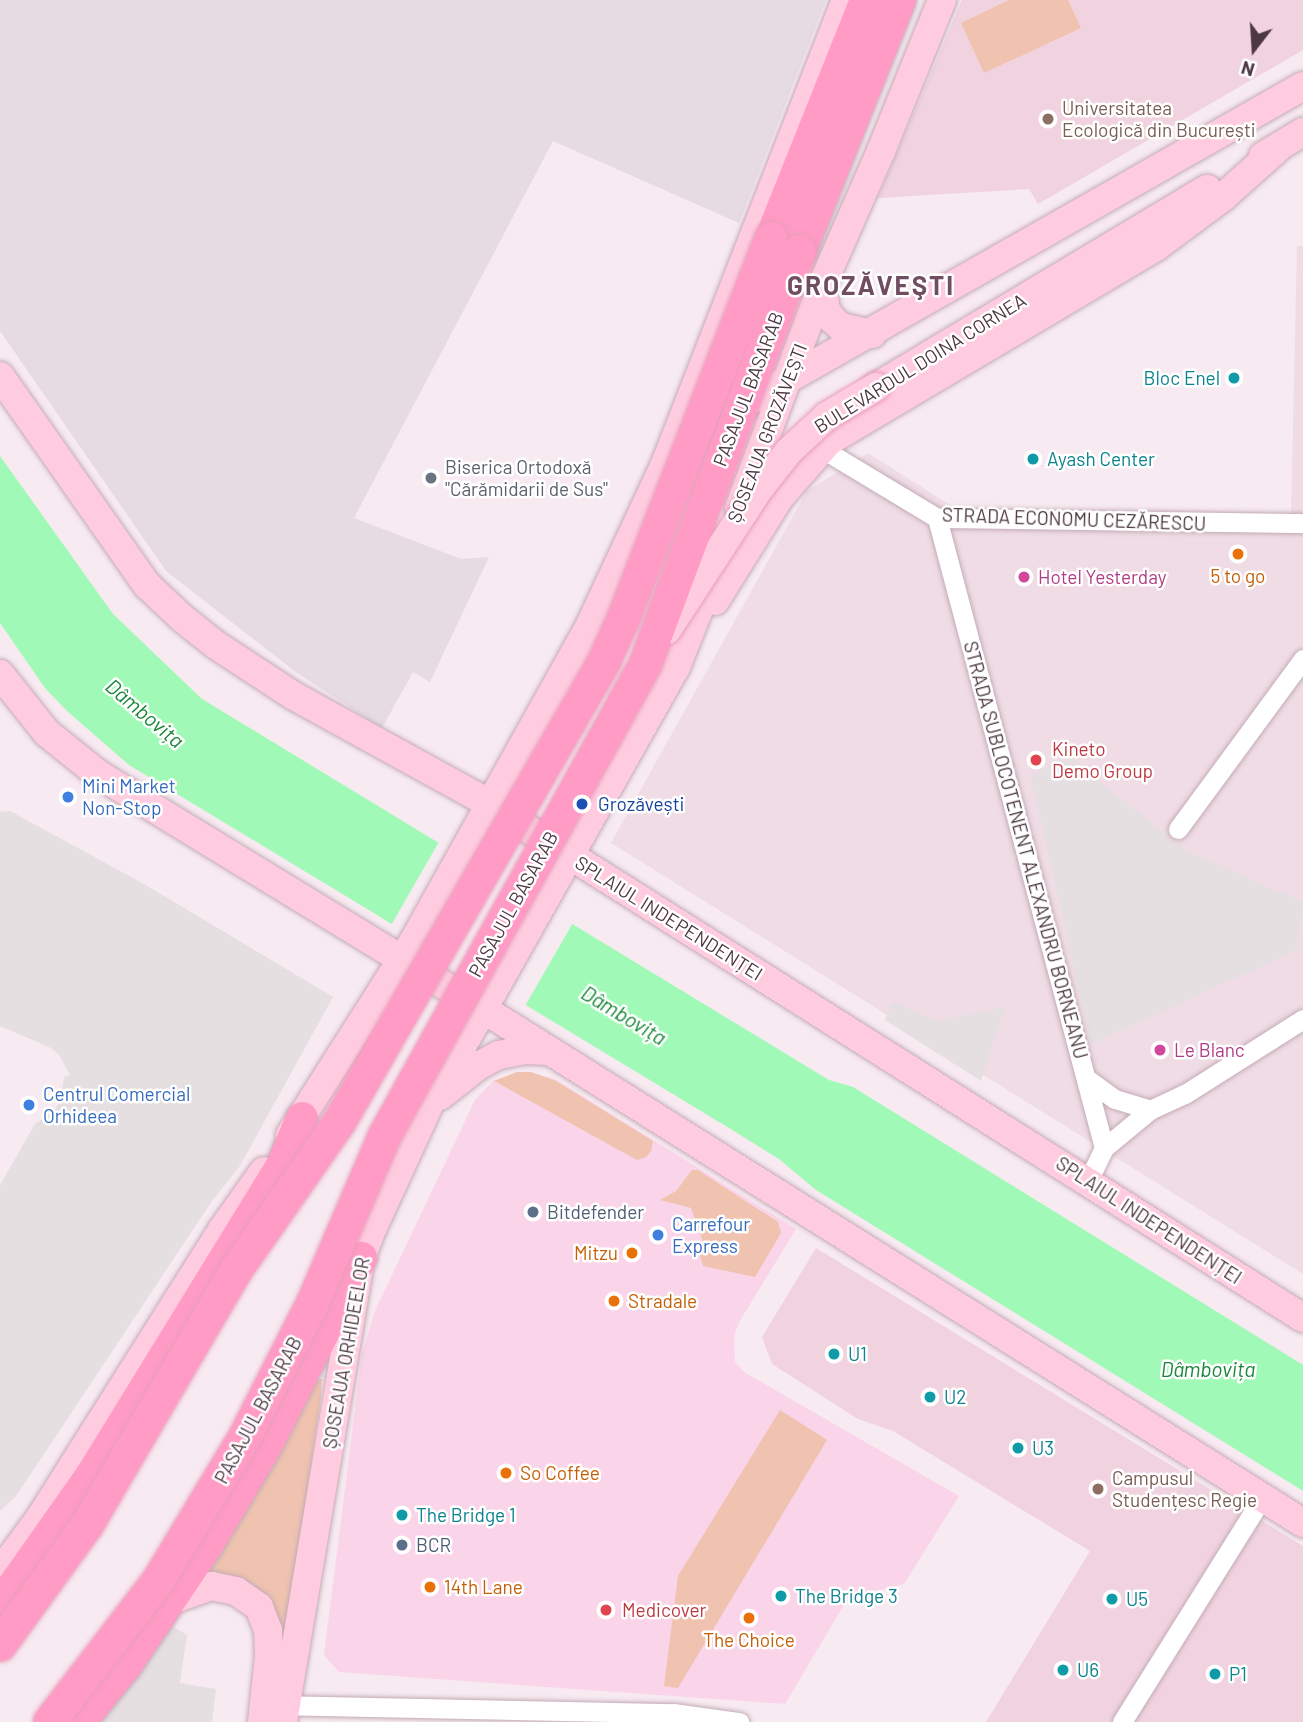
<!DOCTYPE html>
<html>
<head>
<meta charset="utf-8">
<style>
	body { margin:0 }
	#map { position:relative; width:1303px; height:1722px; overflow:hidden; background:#f7eaf0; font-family:Barlow,sans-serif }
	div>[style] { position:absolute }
	.residential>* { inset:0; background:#efdce4 }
	.commercial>* { inset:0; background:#fad4e9 }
	.industrial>* { inset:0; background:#e6dbe2 }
	.education>* { inset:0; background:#f1d3e0 }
	.green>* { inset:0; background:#efc3af }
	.parking>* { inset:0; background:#e5dfe2 }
	.water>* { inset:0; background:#a1f9b8 }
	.pier>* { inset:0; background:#f7eaf0 }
	.roads { filter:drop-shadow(0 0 2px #c4abb7) drop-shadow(0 0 2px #c4abb7) }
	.minor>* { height:19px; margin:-9.5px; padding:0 9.5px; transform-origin:9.5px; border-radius:9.5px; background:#fff }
	.secondary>* { height:28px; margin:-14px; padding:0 14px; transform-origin:14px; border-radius:14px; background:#ffccdf }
	.primary>* { height:32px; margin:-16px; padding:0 16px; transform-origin:16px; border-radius:16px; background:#ff9bc5 }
	.bridges { filter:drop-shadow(0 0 2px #e89dbb) drop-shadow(0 0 2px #e89dbb) }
	.secondary-bridge>* { height:28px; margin:-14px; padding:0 14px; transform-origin:14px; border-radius:14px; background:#ffccdf }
	.primary-bridge>* { height:32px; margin:-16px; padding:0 16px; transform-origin:16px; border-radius:16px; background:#ff9bc5 }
	.dots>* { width:19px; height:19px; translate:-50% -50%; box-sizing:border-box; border:4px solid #fff; border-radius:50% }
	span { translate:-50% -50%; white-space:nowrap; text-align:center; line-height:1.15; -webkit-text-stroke:5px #fff; paint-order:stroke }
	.education-label { font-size:19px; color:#785e54 }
	.left { translate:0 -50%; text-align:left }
	.street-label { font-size:19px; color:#4c3742 }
	.culture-label { font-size:19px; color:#0d838f }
	.right { translate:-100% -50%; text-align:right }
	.worship-label { font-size:19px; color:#5b616d }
	.food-label { font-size:19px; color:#c56008 }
	.hotel-label { font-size:19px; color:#b23c85 }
	.health-label { font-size:19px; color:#be3a42 }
	.shop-label { font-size:19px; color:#366cbe }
	.transit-label { font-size:19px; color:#164399 }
	.service-label { font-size:19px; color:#4e5e75 }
	.water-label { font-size:21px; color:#1b873a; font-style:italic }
	.district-label { font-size:26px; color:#704d60; font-weight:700; letter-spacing:2px }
	.north { position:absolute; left:1219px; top:14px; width:70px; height:70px; -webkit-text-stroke:5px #fff; paint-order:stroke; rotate:197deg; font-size:19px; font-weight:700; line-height:28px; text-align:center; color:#4c3742 }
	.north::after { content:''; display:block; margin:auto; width:24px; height:32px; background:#4c3742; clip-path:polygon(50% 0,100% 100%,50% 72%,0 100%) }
</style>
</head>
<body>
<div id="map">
	<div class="residential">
		<div style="clip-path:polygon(1297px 246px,1303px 246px,1303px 1274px,611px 843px,807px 491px,868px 453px,961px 512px,1291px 513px)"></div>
	</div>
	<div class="commercial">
		<div style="clip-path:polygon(517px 1072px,530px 1072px,555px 1079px,796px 1229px,739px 1322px,734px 1336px,735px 1362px,744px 1372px,959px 1496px,904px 1584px,848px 1598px,785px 1704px,339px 1672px,324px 1655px,362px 1354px,375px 1311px,475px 1100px,493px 1081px)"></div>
	</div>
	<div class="industrial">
		<div style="clip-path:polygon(0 0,826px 0,739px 223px,553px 141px,354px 518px,461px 559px,489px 557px,430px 682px,413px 672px,382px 728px,297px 673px,166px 571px,0 331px)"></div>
	</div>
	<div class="education">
		<div style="clip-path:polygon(962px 0,1303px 0,1303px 50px,1038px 204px,1029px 189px,878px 198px)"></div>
		<div style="clip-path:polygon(816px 1248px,1303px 1546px,1303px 1722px,986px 1722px,1090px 1551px,893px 1431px,858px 1419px,772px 1364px,762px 1337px)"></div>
	</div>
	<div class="green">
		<div style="clip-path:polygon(1009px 0,1068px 0,1081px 28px,984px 73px,961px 23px)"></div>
		<div style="clip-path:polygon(517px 1072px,531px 1072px,556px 1081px,653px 1141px,651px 1151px,646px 1157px,637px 1160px,494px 1081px)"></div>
		<div style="clip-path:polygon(692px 1170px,698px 1170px,778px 1222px,781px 1233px,755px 1277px,703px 1266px,698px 1247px,704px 1245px,691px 1208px,660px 1200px,676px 1191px)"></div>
		<div style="clip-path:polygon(318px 1379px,322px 1379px,321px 1397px,287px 1630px,283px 1632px,207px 1573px)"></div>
		<div style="clip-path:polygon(780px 1410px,827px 1440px,678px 1688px,664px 1686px,678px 1576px)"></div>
	</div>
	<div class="parking">
		<div style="clip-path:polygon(1067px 755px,1185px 850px,1303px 902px,1297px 950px,1091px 1044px,1031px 777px)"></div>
		<div style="clip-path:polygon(10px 811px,144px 884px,333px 997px,240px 1166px,212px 1201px,16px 1496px,0 1511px,0 1185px,35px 1124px,54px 1111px,61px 1099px,64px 1077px,70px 1075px,59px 1055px,51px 1048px,0 1026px,0 812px)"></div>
		<div style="clip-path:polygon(892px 1002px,938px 1021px,1005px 1007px,981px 1081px,885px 1020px)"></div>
		<div style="clip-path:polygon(172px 1626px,187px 1635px,180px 1683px,216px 1689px,212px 1722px,99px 1722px)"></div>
	</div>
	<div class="water">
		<div style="clip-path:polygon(0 456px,113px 614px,202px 699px,829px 1080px,853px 1087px,1303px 1365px,1303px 1491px,816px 1190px,779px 1159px,734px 1131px,129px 765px,67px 711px,45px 688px,0 623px)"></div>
	</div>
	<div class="pier">
		<div style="clip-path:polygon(440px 840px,574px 921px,525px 1006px,390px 927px)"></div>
	</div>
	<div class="roads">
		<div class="minor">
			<div style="left:821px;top:448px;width:135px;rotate:31.1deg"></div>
			<div style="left:937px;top:518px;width:366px;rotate:0.8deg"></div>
			<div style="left:937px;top:518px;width:652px;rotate:75.15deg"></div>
			<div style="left:1104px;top:1148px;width:37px;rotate:116deg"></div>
			<div style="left:1178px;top:829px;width:211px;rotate:-53.7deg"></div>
			<div style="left:1087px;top:1079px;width:34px;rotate:36deg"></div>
			<div style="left:1115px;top:1099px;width:37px;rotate:17deg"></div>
			<div style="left:1104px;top:1148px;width:60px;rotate:-39.6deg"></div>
			<div style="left:1150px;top:1110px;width:38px;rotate:-25deg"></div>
			<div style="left:1185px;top:1094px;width:140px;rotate:-32.4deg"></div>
			<div style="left:275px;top:1705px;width:398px;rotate:1.2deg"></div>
			<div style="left:673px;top:1713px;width:67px;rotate:7.8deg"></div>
			<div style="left:1122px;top:1722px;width:264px;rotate:-58deg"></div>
		</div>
		<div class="secondary">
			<div style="left:1263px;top:156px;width:47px;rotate:-31deg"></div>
			<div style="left:823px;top:283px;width:25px;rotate:85deg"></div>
			<div style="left:825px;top:308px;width:13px;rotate:58deg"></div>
			<div style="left:832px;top:319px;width:12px;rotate:42deg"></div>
			<div style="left:841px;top:327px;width:32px;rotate:13deg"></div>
			<div style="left:0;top:376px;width:256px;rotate:54.9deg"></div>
			<div style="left:147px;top:585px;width:48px;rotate:43.3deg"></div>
			<div style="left:182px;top:618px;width:43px;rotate:38.5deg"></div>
			<div style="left:216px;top:645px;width:93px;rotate:33.2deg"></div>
			<div style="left:294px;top:696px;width:208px;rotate:28.8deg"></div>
			<div style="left:476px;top:796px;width:978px;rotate:32.26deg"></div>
			<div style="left:876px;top:387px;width:386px;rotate:-30.9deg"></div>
			<div style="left:686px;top:437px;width:710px;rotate:-29.63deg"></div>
			<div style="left:739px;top:508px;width:240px;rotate:-69.5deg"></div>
			<div style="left:823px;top:283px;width:144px;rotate:-66.3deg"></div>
			<div style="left:881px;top:151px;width:163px;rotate:-68deg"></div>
			<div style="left:715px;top:601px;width:123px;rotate:-58deg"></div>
			<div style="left:780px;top:497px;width:74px;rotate:-48.8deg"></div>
			<div style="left:829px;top:441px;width:380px;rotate:-30.7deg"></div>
			<div style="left:1156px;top:247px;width:82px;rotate:-36.6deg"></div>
			<div style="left:1222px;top:198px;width:75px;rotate:-41.8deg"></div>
			<div style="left:0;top:674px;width:75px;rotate:51.5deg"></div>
			<div style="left:47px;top:733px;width:65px;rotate:38.8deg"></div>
			<div style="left:98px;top:774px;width:451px;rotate:31.4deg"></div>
			<div style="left:483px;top:1009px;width:968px;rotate:32.08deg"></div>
			<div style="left:440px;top:1096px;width:48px;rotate:-38.3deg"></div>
			<div style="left:478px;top:1066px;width:24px;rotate:-28deg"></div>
			<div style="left:499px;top:1055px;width:25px;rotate:-11deg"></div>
			<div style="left:524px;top:1050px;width:26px;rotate:2deg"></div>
			<div style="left:290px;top:1135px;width:229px;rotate:-57.5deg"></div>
			<div style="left:413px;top:942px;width:363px;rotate:-60.8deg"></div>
			<div style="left:590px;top:625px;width:178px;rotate:-65deg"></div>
			<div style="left:665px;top:464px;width:498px;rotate:-68.7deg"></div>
			<div style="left:0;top:1572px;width:67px;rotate:-53.5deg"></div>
			<div style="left:40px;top:1518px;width:341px;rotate:-57.7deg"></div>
			<div style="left:222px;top:1230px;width:72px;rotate:-54.6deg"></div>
			<div style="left:171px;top:1600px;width:43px;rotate:-18.9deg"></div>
			<div style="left:212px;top:1586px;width:25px;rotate:12deg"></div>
			<div style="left:236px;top:1591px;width:28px;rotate:35deg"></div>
			<div style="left:259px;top:1607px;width:25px;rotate:69deg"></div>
			<div style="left:268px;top:1630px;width:26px;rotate:88deg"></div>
			<div style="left:269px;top:1656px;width:66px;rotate:96.1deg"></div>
			<div style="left:283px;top:1722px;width:471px;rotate:-80.5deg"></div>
			<div style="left:361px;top:1258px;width:26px;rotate:-69deg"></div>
			<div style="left:370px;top:1234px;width:142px;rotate:-65.4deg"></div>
			<div style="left:429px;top:1105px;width:503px;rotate:-60.58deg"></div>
			<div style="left:676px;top:667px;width:105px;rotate:-68.3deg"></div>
		</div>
		<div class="primary">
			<div style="left:771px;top:238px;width:256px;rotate:-68.2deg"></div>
			<div style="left:800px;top:251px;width:270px;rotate:-68.3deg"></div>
			<div style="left:0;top:1605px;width:158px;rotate:-54.8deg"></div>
			<div style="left:91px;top:1476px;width:364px;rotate:-58.4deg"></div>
			<div style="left:282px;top:1166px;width:52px;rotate:-67.4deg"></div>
			<div style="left:80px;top:1722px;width:73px;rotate:-51.1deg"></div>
			<div style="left:126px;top:1665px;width:145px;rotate:-56deg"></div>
			<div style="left:207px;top:1545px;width:115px;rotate:-59.2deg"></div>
			<div style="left:266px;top:1446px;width:211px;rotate:-63.2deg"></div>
		</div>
	</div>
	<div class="bridges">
		<div class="secondary-bridge">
			<div style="left:667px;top:630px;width:168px;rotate:-56.9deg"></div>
			<div style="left:759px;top:489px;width:48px;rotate:-51.7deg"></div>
			<div style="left:789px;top:451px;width:52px;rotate:-42.6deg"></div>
			<div style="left:827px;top:416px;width:57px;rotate:-30.6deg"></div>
		</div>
		<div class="primary-bridge">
			<div style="left:0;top:1645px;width:148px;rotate:-54.1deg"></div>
			<div style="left:87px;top:1525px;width:295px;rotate:-59.7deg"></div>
			<div style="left:236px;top:1270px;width:182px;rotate:-55.1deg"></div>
			<div style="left:340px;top:1121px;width:530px;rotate:-60.09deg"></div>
			<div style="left:604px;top:662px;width:46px;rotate:-65.7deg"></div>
			<div style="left:623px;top:620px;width:410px;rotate:-68.8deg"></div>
			<div style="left:50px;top:1722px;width:179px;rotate:-52.5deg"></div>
			<div style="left:159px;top:1580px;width:169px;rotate:-59deg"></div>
			<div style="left:246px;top:1435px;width:148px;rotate:-63.1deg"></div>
			<div style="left:313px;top:1303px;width:181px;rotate:-66.8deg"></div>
			<div style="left:384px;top:1137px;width:539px;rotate:-61.06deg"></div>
			<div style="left:645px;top:665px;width:442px;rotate:-69.5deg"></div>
		</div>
	</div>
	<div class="dots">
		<div style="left:1048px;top:119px;background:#8d6e63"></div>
		<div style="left:1234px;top:378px;background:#0f9aa8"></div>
		<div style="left:1033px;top:459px;background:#0f9aa8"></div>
		<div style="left:431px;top:478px;background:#6b7280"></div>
		<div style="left:1238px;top:554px;background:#e8710a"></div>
		<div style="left:1024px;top:577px;background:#d1479c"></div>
		<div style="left:1036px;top:760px;background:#e0444e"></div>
		<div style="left:68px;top:797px;background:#3f7fe0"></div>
		<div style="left:582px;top:804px;background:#1a4fb4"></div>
		<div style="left:1160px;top:1050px;background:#d1479c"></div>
		<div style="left:29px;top:1105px;background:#3f7fe0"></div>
		<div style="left:533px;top:1212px;background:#5c6f8a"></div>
		<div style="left:658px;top:1235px;background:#3f7fe0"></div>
		<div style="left:632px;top:1253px;background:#e8710a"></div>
		<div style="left:614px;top:1301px;background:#e8710a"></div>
		<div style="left:834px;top:1354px;background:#0f9aa8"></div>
		<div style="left:930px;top:1397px;background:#0f9aa8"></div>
		<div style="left:1018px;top:1448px;background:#0f9aa8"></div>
		<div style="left:506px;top:1473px;background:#e8710a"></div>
		<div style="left:1098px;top:1489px;background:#8d6e63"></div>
		<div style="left:402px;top:1515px;background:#0f9aa8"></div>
		<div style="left:402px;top:1545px;background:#5c6f8a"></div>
		<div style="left:430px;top:1587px;background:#e8710a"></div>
		<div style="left:781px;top:1596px;background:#0f9aa8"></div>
		<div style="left:1112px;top:1599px;background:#0f9aa8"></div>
		<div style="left:606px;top:1610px;background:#e0444e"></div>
		<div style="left:749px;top:1618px;background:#e8710a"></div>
		<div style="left:1063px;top:1670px;background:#0f9aa8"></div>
		<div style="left:1215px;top:1674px;background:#0f9aa8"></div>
	</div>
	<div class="education-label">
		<span class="left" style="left:1062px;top:119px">Universitatea<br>Ecologică din București</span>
		<span class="left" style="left:1112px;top:1489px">Campusul<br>Studențesc Regie</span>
	</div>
	<div class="street-label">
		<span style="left:920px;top:363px;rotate:-32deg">BULEVARDUL DOINA CORNEA</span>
		<span style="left:748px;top:389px;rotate:-69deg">PASAJUL BASARAB</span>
		<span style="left:767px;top:433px;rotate:-69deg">ȘOSEAUA GROZĂVEȘTI</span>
		<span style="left:1074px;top:519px;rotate:2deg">STRADA ECONOMU CEZĂRESCU</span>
		<span style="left:1026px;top:850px;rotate:75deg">STRADA SUBLOCOTENENT ALEXANDRU BORNEANU</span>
		<span style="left:513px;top:904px;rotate:-61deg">PASAJUL BASARAB</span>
		<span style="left:669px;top:918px;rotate:32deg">SPLAIUL INDEPENDENȚEI</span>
		<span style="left:1149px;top:1220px;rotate:33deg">SPLAIUL INDEPENDENȚEI</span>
		<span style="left:346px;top:1353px;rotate:-80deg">ȘOSEAUA ORHIDEELOR</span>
		<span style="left:258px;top:1410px;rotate:-62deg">PASAJUL BASARAB</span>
	</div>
	<div class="culture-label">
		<span class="right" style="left:1220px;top:378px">Bloc Enel</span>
		<span class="left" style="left:1047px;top:459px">Ayash Center</span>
		<span class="left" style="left:848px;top:1354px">U1</span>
		<span class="left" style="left:944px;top:1397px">U2</span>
		<span class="left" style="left:1032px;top:1448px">U3</span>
		<span class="left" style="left:416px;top:1515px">The Bridge 1</span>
		<span class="left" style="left:795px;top:1596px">The Bridge 3</span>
		<span class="left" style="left:1126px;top:1599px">U5</span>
		<span class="left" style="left:1077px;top:1670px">U6</span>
		<span class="left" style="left:1229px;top:1674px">P1</span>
	</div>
	<div class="worship-label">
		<span class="left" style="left:445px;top:478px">Biserica Ortodoxă<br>"Cărămidarii de Sus"</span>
	</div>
	<div class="food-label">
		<span style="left:1238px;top:576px">5 to go</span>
		<span class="right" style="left:618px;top:1253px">Mitzu</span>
		<span class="left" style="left:628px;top:1301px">Stradale</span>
		<span class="left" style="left:520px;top:1473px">So Coffee</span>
		<span class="left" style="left:444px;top:1587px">14th Lane</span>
		<span style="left:749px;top:1640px">The Choice</span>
	</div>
	<div class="hotel-label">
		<span class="left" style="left:1038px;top:577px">Hotel Yesterday</span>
		<span class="left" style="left:1174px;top:1050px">Le Blanc</span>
	</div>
	<div class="health-label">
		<span class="left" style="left:1052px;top:760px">Kineto<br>Demo Group</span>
		<span class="left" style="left:622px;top:1610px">Medicover</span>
	</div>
	<div class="shop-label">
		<span class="left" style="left:82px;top:797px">Mini Market<br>Non-Stop</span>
		<span class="left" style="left:43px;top:1105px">Centrul Comercial<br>Orhideea</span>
		<span class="left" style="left:672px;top:1235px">Carrefour<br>Express</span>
	</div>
	<div class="transit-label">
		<span class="left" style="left:598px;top:804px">Grozăvești</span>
	</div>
	<div class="service-label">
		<span class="left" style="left:547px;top:1212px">Bitdefender</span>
		<span class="left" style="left:416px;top:1545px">BCR</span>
	</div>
	<div class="water-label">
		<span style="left:145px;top:713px;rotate:40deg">Dâmbovița</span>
		<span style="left:624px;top:1015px;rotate:31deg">Dâmbovița</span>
		<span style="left:1208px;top:1369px">Dâmbovița</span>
	</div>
	<div class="district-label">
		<span style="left:871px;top:285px">GROZĂVEŞTI</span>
	</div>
	<div class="north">N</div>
</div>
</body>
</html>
